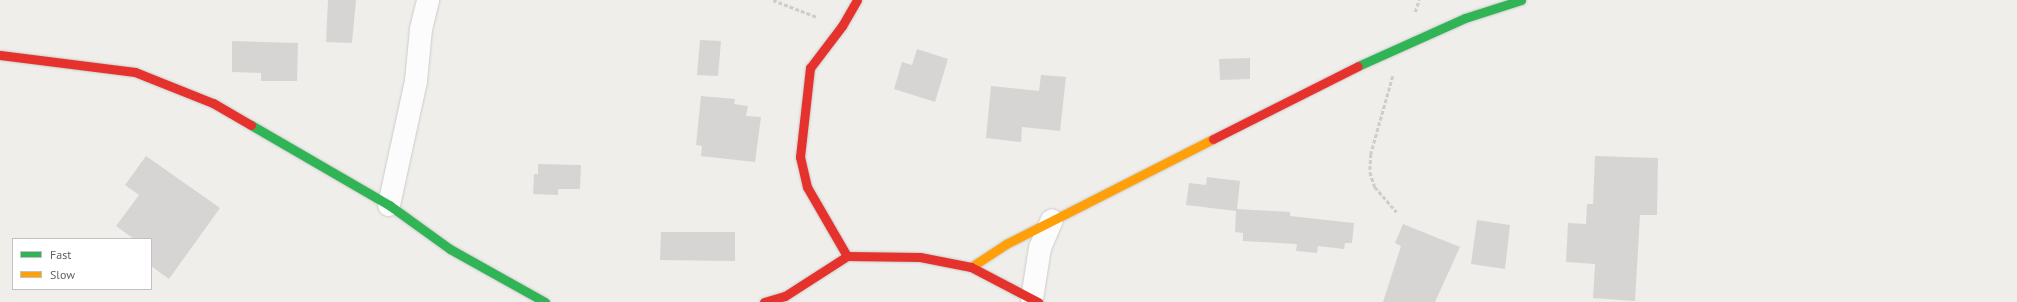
<!DOCTYPE html>
<html>
<head>
<meta charset="utf-8">
<style>
	body { margin:0 }
	#map { position:relative; width:2017px; height:302px; overflow:hidden; background:#efeeea; font-family:"PT Sans",sans-serif }
	div>[style] { position:absolute }
	.building>* { inset:0; background:#d6d5d3 }
	.path>* { height:2.5px; margin-top:-1.25px; transform-origin:0; background:repeating-linear-gradient(90deg,#cacfcc 0 4px,transparent 0 6px) }
	.roads { filter:drop-shadow(0 0 1px #cbcccc) drop-shadow(0 0 1px #cbcccc) }
	.street>* { height:22px; margin:-11px; padding:0 11px; transform-origin:11px; border-radius:11px; background:#fdfcfc }
	.fast>* { height:9px; margin:-4.5px; padding:0 4.5px; transform-origin:4.5px; border-radius:4.5px; background:#30b455 }
	.slow>* { height:9px; margin:-4.5px; padding:0 4.5px; transform-origin:4.5px; border-radius:4.5px; background:#ff9f0a }
	.jam>* { height:9px; margin:-4.5px; padding:0 4.5px; transform-origin:4.5px; border-radius:4.5px; background:#e5322d }
	span { translate:-50% -50%; white-space:nowrap; text-align:center; line-height:1.15; -webkit-text-stroke:3px #fff; paint-order:stroke }
	.legend { position:absolute; left:12px; top:238px; width:140px; height:52px; box-sizing:border-box; background:#fff; border:1px solid #bfc1c3; margin:0; padding:5px 7px; list-style:none; font-size:12px; color:#5f6368 }
	.legend li { display:flex; align-items:center; gap:8px; height:20px }
	.legend b { width:20px; border:1px solid #bfc1c3 }
</style>
</head>
<body>
<div id="map">
	<div class="building">
		<div style="clip-path:polygon(328px 0,356px 0,352px 43px,326px 42px)"></div>
		<div style="clip-path:polygon(700px 40px,721px 41px,718px 76px,697px 75px)"></div>
		<div style="clip-path:polygon(232px 41px,298px 43px,297px 81px,261px 81px,261px 73px,232px 72px)"></div>
		<div style="clip-path:polygon(917px 49px,948px 59px,935px 102px,894px 89px,902px 62px,912px 65px)"></div>
		<div style="clip-path:polygon(1250px 58px,1250px 79px,1220px 80px,1219px 59px)"></div>
		<div style="clip-path:polygon(1041px 75px,1066px 77px,1060px 131px,1022px 127px,1021px 142px,986px 138px,991px 86px,1039px 91px)"></div>
		<div style="clip-path:polygon(701px 96px,735px 99px,734px 104px,748px 106px,746px 116px,761px 117px,755px 162px,701px 156px,702px 146px,696px 145px)"></div>
		<div style="clip-path:polygon(146px 156px,220px 208px,169px 279px,151px 266px,151px 239px,134px 239px,116px 226px,139px 195px,125px 185px)"></div>
		<div style="clip-path:polygon(1595px 156px,1658px 158px,1657px 215px,1640px 215px,1635px 301px,1593px 298px,1595px 264px,1566px 262px,1568px 223px,1586px 224px,1587px 204px,1593px 204px)"></div>
		<div style="clip-path:polygon(538px 164px,581px 165px,580px 189px,558px 189px,558px 195px,533px 194px,534px 174px,538px 174px)"></div>
		<div style="clip-path:polygon(1207px 177px,1240px 181px,1237px 209px,1290px 212px,1290px 216px,1354px 223px,1352px 243px,1345px 243px,1344px 249px,1318px 246px,1317px 253px,1296px 251px,1297px 244px,1243px 241px,1243px 233px,1235px 232px,1236px 211px,1186px 205px,1189px 183px,1206px 185px)"></div>
		<div style="clip-path:polygon(1477px 220px,1510px 225px,1505px 269px,1471px 264px)"></div>
		<div style="clip-path:polygon(1403px 224px,1460px 247px,1435px 302px,1383px 302px,1401px 246px,1395px 243px)"></div>
		<div style="clip-path:polygon(661px 232px,735px 232px,735px 261px,660px 260px)"></div>
	</div>
	<div class="path">
		<div style="left:773px;top:0;width:47px;rotate:21.1deg"></div>
		<div style="left:1415px;top:12px;width:13px;rotate:-72deg"></div>
		<div style="left:1393px;top:76px;width:81px;rotate:105.8deg"></div>
		<div style="left:1371px;top:154px;width:18px;rotate:93deg"></div>
		<div style="left:1370px;top:172px;width:16px;rotate:72deg"></div>
		<div style="left:1375px;top:187px;width:33px;rotate:49deg"></div>
	</div>
	<div class="roads">
		<div class="street">
			<div style="left:389px;top:205px;width:127px;rotate:-77.7deg"></div>
			<div style="left:416px;top:81px;width:52px;rotate:-84.5deg"></div>
			<div style="left:421px;top:29px;width:30px;rotate:-76deg"></div>
			<div style="left:1032px;top:299px;width:52px;rotate:-81.1deg"></div>
			<div style="left:1040px;top:248px;width:30px;rotate:-67deg"></div>
		</div>
		<div class="fast">
			<div style="left:1358px;top:66px;width:117px;rotate:-24.2deg"></div>
			<div style="left:1465px;top:18px;width:59px;rotate:-17.8deg"></div>
			<div style="left:251px;top:125px;width:160px;rotate:30.1deg"></div>
			<div style="left:389px;top:205px;width:75px;rotate:35.8deg"></div>
			<div style="left:450px;top:249px;width:109px;rotate:29.2deg"></div>
		</div>
		<div class="slow">
			<div style="left:971px;top:267px;width:42px;rotate:-33.3deg"></div>
			<div style="left:1006px;top:244px;width:232px;rotate:-26.9deg"></div>
		</div>
		<div class="jam">
			<div style="left:0;top:55px;width:136px;rotate:7.2deg"></div>
			<div style="left:135px;top:72px;width:84px;rotate:21.7deg"></div>
			<div style="left:213px;top:103px;width:44px;rotate:30.1deg"></div>
			<div style="left:1213px;top:139px;width:162px;rotate:-26.7deg"></div>
			<div style="left:847px;top:256px;width:80px;rotate:-120.1deg"></div>
			<div style="left:807px;top:187px;width:31px;rotate:-103deg"></div>
			<div style="left:800px;top:157px;width:90px;rotate:-83.6deg"></div>
			<div style="left:810px;top:68px;width:53px;rotate:-52.7deg"></div>
			<div style="left:842px;top:26px;width:30px;rotate:-60deg"></div>
			<div style="left:764px;top:302px;width:22px;rotate:-16deg"></div>
			<div style="left:785px;top:296px;width:74px;rotate:-32.8deg"></div>
			<div style="left:847px;top:256px;width:73px;rotate:0.8deg"></div>
			<div style="left:920px;top:257px;width:52px;rotate:11.1deg"></div>
			<div style="left:971px;top:267px;width:76px;rotate:27.6deg"></div>
		</div>
	</div>
	<ul class="legend">
	<li><b style="height:5px;background:#30b455"></b>Fast</li>
	<li><b style="height:5px;background:#ff9f0a"></b>Slow</li>
	</ul>
</div>
</body>
</html>
